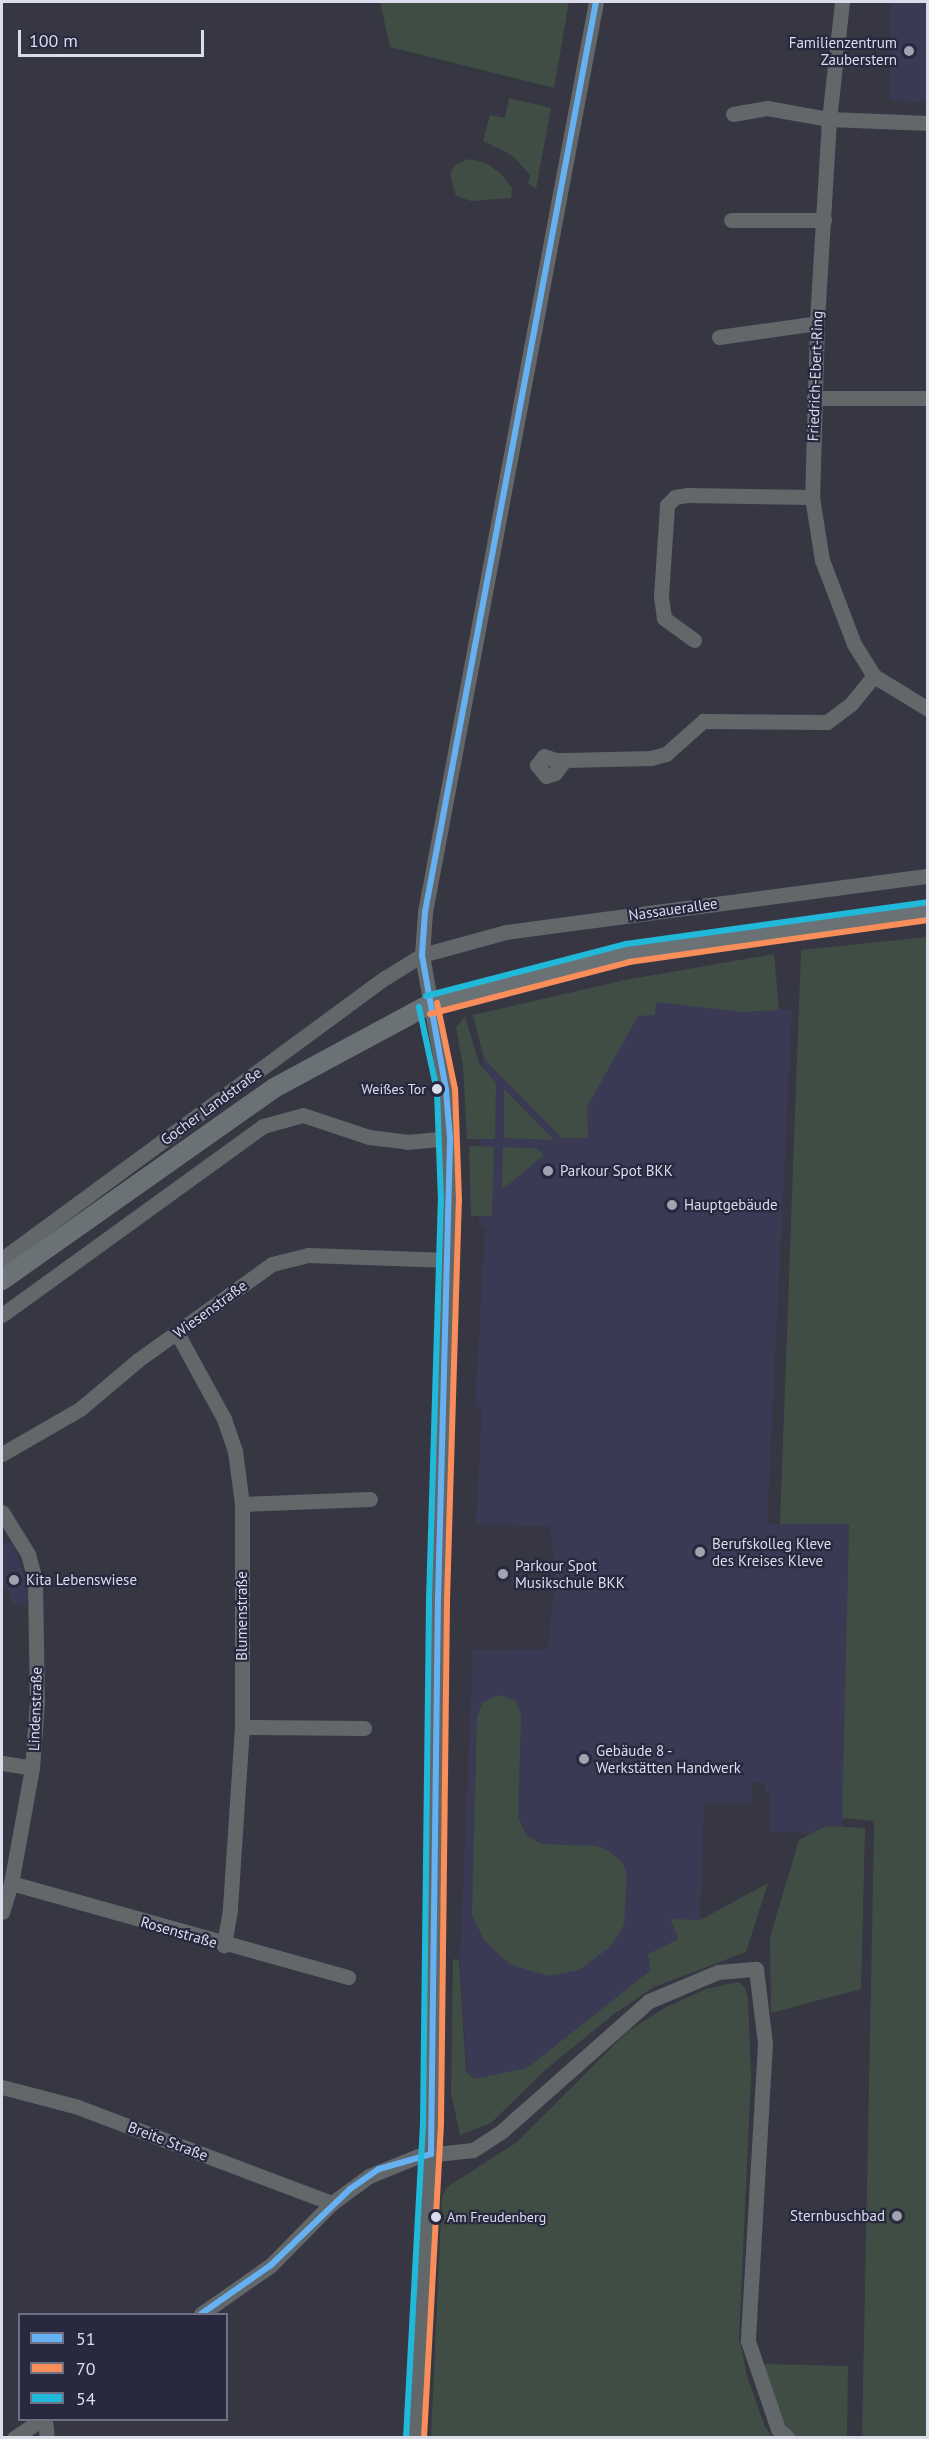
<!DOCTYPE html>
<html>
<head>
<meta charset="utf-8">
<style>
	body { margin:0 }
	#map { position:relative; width:929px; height:2439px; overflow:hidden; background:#373744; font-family:"PT Sans",sans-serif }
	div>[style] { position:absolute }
	.built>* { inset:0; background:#3a3a55 }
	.green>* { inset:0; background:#3f4d44 }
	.minor>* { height:15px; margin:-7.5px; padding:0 7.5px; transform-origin:7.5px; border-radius:7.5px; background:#62676a }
	.major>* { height:20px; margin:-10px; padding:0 10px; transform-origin:10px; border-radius:10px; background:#6b7275 }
	.bus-1>* { height:6px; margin:-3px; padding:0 3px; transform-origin:3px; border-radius:3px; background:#66b1f2 }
	.bus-2>* { height:6px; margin:-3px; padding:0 3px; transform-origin:3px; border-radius:3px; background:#fa8e5a }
	.bus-3>* { height:6px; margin:-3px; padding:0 3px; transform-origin:3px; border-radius:3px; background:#20b9da }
	.dots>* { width:16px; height:16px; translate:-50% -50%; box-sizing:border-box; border:3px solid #28283f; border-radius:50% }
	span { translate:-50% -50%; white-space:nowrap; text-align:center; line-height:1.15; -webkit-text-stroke:4.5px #28283f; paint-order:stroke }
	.bus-label { font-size:14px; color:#dcddec }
	.right { translate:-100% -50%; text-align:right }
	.left { translate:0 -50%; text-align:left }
	.poi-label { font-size:15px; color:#dcddec }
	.street-label { font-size:15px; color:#dcddec }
	.frame { position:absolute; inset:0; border:3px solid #dcddec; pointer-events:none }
	.legend { position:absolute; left:18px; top:2313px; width:210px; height:108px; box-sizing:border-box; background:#28283f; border:2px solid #707084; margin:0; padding:8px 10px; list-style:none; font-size:18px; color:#dcddec }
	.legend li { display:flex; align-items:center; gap:12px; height:30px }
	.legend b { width:30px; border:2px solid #707084 }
	.scale { position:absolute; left:18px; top:30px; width:186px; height:27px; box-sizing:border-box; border:3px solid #dcddec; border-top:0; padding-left:8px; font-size:18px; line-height:21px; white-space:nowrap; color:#dcddec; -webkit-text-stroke:4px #28283f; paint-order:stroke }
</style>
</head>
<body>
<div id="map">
	<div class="built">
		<div style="clip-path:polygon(891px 2px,927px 2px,927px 102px,890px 100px)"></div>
		<div style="clip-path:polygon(657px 1002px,792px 1010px,767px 1524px,849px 1524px,842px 1834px,770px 1832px,771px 1794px,765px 1794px,765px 1783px,752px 1782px,751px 1804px,704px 1803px,700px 1920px,678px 1939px,648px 1954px,653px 1971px,528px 2068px,474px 2079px,467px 2071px,460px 1961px,473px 1650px,548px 1649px,555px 1579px,550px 1526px,476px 1524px,482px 1408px,475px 1407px,485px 1227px,479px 1226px,484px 1019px)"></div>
		<div style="clip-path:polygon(12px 1540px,29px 1592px,29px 1598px,22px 1605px,14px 1605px,8px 1589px,2px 1588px,2px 1541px,5px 1545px)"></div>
	</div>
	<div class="green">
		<div style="clip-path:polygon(380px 2px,569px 2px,554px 88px,390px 47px)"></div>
		<div style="clip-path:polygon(509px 98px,551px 108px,536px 189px,528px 183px,530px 175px,513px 156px,483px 141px,490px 115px,505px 118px)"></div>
		<div style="clip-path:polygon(469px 159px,486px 163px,501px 174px,512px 188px,511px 198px,471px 201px,456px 196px,450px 174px,456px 164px)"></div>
		<div style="clip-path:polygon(927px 937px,928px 2437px,862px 2438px,874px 1832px,874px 1821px,842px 1818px,849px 1524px,780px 1524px,801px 950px)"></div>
		<div style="clip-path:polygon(774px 954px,779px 1010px,743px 1012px,656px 1002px,655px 1015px,638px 1016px,587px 1107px,588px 1138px,562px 1138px,484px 1059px,473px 1015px,625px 980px)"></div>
		<div style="clip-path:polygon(465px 1017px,479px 1063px,496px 1083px,495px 1139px,467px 1139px,463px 1066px,456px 1027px)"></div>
		<div style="clip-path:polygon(504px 1089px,554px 1140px,504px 1138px)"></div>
		<div style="clip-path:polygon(469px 1146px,494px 1147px,492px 1216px,471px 1216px)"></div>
		<div style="clip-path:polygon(503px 1147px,536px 1148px,544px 1155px,502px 1190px)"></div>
		<div style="clip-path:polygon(499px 1695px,516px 1701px,521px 1715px,518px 1817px,526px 1835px,541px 1844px,596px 1846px,607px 1850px,623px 1863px,627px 1875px,624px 1925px,610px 1947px,579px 1970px,548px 1976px,509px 1964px,484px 1940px,472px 1915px,477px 1718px,483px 1702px)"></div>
		<div style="clip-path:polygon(826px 1826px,865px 1828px,861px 1989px,771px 2013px,770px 1937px,799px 1840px)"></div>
		<div style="clip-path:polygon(768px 1883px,746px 1952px,654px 1987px,614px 2014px,545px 2070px,491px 2123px,460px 2135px,451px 2093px,453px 1959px,459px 1960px,466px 2071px,474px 2079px,527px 2068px,651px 1970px,648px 1954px,678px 1939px,671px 1919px,700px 1920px)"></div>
		<div style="clip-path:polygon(738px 1982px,745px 1988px,748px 1998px,751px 2076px,739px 2338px,747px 2376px,765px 2427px,772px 2437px,431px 2437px,442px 2196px,447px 2187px,516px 2143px,627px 2032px,666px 2007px,706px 1989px)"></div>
		<div style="clip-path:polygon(764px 2364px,848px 2366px,847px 2437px,797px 2437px,791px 2433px,780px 2416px)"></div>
	</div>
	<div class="minor">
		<div style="left:842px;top:2px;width:118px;rotate:96.3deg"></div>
		<div style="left:829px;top:119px;width:204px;rotate:93.4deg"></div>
		<div style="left:817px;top:323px;width:174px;rotate:91.6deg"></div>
		<div style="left:812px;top:497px;width:64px;rotate:81deg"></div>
		<div style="left:822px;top:560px;width:90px;rotate:69.1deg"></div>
		<div style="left:854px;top:644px;width:38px;rotate:58deg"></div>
		<div style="left:874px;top:676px;width:63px;rotate:31.4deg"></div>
		<div style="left:733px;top:114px;width:35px;rotate:-10deg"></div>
		<div style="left:767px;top:108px;width:63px;rotate:10.1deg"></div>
		<div style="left:829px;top:119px;width:99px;rotate:2.3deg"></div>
		<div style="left:731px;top:220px;width:93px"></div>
		<div style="left:719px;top:337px;width:99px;rotate:-8.1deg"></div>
		<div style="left:814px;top:398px;width:114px"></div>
		<div style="left:694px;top:640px;width:37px;rotate:-144deg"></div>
		<div style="left:664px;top:618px;width:22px;rotate:-98deg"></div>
		<div style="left:661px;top:596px;width:91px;rotate:-86.2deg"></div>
		<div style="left:667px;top:505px;width:11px;rotate:-45deg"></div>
		<div style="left:675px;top:497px;width:13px;rotate:-9deg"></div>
		<div style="left:688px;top:495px;width:124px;rotate:0.9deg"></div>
		<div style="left:544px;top:756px;width:12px;rotate:20deg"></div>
		<div style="left:555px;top:760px;width:10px"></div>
		<div style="left:565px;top:760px;width:16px;rotate:128deg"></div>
		<div style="left:555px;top:773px;width:9px;rotate:162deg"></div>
		<div style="left:546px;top:776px;width:14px;rotate:-129deg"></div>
		<div style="left:537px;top:765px;width:11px;rotate:-52deg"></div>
		<div style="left:565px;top:760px;width:86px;rotate:-1.3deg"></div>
		<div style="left:651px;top:758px;width:16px;rotate:-15deg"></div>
		<div style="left:666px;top:754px;width:50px;rotate:-41.7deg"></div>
		<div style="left:703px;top:721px;width:124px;rotate:0.5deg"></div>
		<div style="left:827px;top:722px;width:30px;rotate:-37deg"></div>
		<div style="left:851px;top:704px;width:36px;rotate:-51deg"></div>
		<div style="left:2px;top:1259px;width:475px;rotate:-36.3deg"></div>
		<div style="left:385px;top:978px;width:44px;rotate:-31.9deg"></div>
		<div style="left:422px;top:955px;width:87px;rotate:-15.3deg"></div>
		<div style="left:506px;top:932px;width:426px;rotate:-7.6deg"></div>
		<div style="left:2px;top:1315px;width:322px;rotate:-35.9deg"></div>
		<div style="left:263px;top:1126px;width:41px;rotate:-15.4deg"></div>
		<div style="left:303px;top:1115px;width:70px;rotate:18.4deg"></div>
		<div style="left:369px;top:1137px;width:38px;rotate:7deg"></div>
		<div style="left:407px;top:1142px;width:43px;rotate:-5.3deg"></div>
		<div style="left:177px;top:1333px;width:98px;rotate:61.3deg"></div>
		<div style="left:224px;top:1419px;width:34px;rotate:71deg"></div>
		<div style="left:235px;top:1451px;width:53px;rotate:82.5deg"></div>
		<div style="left:242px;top:1504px;width:223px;rotate:90deg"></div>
		<div style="left:242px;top:1727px;width:183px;rotate:93.8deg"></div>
		<div style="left:230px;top:1910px;width:36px;rotate:100deg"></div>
		<div style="left:2px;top:1454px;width:90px;rotate:-30deg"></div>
		<div style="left:80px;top:1409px;width:76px;rotate:-40.2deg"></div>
		<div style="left:138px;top:1360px;width:165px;rotate:-35.6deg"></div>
		<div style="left:272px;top:1264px;width:37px;rotate:-14deg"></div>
		<div style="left:308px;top:1255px;width:141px;rotate:2deg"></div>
		<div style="left:242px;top:1504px;width:128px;rotate:-2.2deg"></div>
		<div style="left:2px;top:1512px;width:49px;rotate:58.2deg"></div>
		<div style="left:28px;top:1554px;width:27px;rotate:75deg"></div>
		<div style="left:35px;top:1580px;width:122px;rotate:89.1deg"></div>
		<div style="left:37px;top:1702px;width:66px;rotate:94.3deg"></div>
		<div style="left:32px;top:1768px;width:117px;rotate:100.3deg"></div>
		<div style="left:11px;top:1883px;width:30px;rotate:107deg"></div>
		<div style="left:242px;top:1727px;width:122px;rotate:0.5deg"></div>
		<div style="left:2px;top:1763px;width:30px;rotate:9deg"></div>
		<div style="left:11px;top:1883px;width:350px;rotate:15.6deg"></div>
		<div style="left:2px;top:2087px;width:75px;rotate:14.6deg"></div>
		<div style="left:75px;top:2106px;width:275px;rotate:20.7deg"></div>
		<div style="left:201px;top:2314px;width:85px;rotate:-35deg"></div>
		<div style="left:271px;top:2265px;width:87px;rotate:-45.5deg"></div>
		<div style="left:332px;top:2203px;width:46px;rotate:-36.1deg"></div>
		<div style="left:369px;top:2176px;width:53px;rotate:-22.2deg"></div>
		<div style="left:418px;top:2156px;width:55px;rotate:-6.2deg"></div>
		<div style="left:473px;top:2150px;width:35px;rotate:-33deg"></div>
		<div style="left:502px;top:2131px;width:196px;rotate:-41.5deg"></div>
		<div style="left:649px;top:2001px;width:75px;rotate:-22.8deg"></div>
		<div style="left:718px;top:1972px;width:38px;rotate:-5deg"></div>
		<div style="left:756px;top:1969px;width:75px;rotate:83.1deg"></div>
		<div style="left:765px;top:2043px;width:298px;rotate:93.3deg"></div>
		<div style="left:748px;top:2341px;width:93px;rotate:71.2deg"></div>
		<div style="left:778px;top:2429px;width:13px;rotate:42deg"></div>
		<div style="left:45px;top:2420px;width:18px;rotate:84deg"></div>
		<div style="left:14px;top:2438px;width:32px;rotate:-34deg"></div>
		<div style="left:415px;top:2438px;width:315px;rotate:-86.9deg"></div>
		<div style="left:432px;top:2123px;width:523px;rotate:-89.34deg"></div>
		<div style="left:438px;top:1600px;width:399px;rotate:-88.3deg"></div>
		<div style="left:450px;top:1201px;width:111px;rotate:-92.1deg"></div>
		<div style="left:446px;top:1090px;width:137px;rotate:-100.1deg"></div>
		<div style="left:422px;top:955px;width:43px;rotate:-86deg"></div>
		<div style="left:425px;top:912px;width:926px;rotate:-79.36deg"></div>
	</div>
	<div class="major">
		<div style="left:2px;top:1280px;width:333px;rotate:-35.2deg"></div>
		<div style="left:274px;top:1088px;width:175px;rotate:-28.3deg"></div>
		<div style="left:428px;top:1005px;width:206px;rotate:-14.6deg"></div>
		<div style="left:627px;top:953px;width:304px;rotate:-7.9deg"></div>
	</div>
	<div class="bus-1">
		<div style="left:431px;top:2154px;width:554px;rotate:-89.28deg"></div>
		<div style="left:438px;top:1600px;width:462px;rotate:-88.5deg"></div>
		<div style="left:450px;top:1138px;width:48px;rotate:-94.8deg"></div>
		<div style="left:446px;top:1090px;width:137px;rotate:-100.1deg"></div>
		<div style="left:422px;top:955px;width:43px;rotate:-86deg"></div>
		<div style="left:425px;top:912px;width:926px;rotate:-79.36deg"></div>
		<div style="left:201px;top:2314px;width:85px;rotate:-35deg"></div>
		<div style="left:271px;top:2265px;width:110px;rotate:-43.9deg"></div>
		<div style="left:350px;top:2189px;width:35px;rotate:-35deg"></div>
		<div style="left:379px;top:2169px;width:54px;rotate:-16.1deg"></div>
	</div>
	<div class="bus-2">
		<div style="left:430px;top:1014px;width:206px;rotate:-14.6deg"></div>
		<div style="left:629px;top:962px;width:302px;rotate:-8deg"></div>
		<div style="left:424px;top:2438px;width:315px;rotate:-86.9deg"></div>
		<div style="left:441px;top:2123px;width:523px;rotate:-89.34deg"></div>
		<div style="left:447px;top:1600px;width:399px;rotate:-88.3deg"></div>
		<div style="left:459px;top:1201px;width:112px;rotate:-92deg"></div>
		<div style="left:455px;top:1089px;width:88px;rotate:-101.8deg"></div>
	</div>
	<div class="bus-3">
		<div style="left:426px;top:996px;width:207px;rotate:-14.6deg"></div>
		<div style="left:626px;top:944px;width:304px;rotate:-7.9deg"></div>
		<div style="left:406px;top:2438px;width:315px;rotate:-86.9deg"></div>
		<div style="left:423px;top:2123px;width:523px;rotate:-89.34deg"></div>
		<div style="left:429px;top:1600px;width:399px;rotate:-88.3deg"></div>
		<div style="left:441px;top:1201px;width:110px;rotate:-92.1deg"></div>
		<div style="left:437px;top:1091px;width:86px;rotate:-102.1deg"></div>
	</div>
	<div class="dots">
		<div style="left:909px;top:51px;background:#a2a3b1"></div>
		<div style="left:437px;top:1089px;background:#dcddec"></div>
		<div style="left:548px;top:1171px;background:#a2a3b1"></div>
		<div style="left:672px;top:1205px;background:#a2a3b1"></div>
		<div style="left:700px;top:1552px;background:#a2a3b1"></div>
		<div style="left:503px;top:1574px;background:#a2a3b1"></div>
		<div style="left:14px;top:1580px;background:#a2a3b1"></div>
		<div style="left:584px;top:1759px;background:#a2a3b1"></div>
		<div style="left:897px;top:2216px;background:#a2a3b1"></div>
		<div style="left:436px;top:2217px;background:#dcddec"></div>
	</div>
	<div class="bus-label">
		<span class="right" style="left:426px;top:1089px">Weißes Tor</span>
		<span class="left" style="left:447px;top:2217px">Am Freudenberg</span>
	</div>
	<div class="poi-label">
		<span class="right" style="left:897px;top:51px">Familienzentrum<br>Zauberstern</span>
		<span class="left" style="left:560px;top:1171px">Parkour Spot BKK</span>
		<span class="left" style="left:684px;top:1205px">Hauptgebäude</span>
		<span class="left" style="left:712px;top:1552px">Berufskolleg Kleve<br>des Kreises Kleve</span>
		<span class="left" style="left:515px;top:1574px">Parkour Spot<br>Musikschule BKK</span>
		<span class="left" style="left:26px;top:1580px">Kita Lebenswiese</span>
		<span class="left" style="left:596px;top:1759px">Gebäude 8 -<br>Werkstätten Handwerk</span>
		<span class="right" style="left:885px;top:2216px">Sternbuschbad</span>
	</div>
	<div class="street-label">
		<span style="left:815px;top:376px;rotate:-88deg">Friedrich-Ebert-Ring</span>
		<span style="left:673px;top:909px;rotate:-8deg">Nassauerallee</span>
		<span style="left:211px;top:1106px;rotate:-36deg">Gocher Landstraße</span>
		<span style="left:210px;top:1309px;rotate:-36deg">Wiesenstraße</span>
		<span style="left:242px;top:1616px;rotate:-90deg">Blumenstraße</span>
		<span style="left:35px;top:1709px;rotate:-88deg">Lindenstraße</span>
		<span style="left:179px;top:1932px;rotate:16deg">Rosenstraße</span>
		<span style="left:168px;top:2141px;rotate:21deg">Breite Straße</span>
	</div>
	<div class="frame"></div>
	<ul class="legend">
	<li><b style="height:8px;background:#66b1f2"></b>51</li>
	<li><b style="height:8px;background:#fa8e5a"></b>70</li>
	<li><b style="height:8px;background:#20b9da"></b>54</li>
	</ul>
	<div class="scale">100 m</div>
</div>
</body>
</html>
